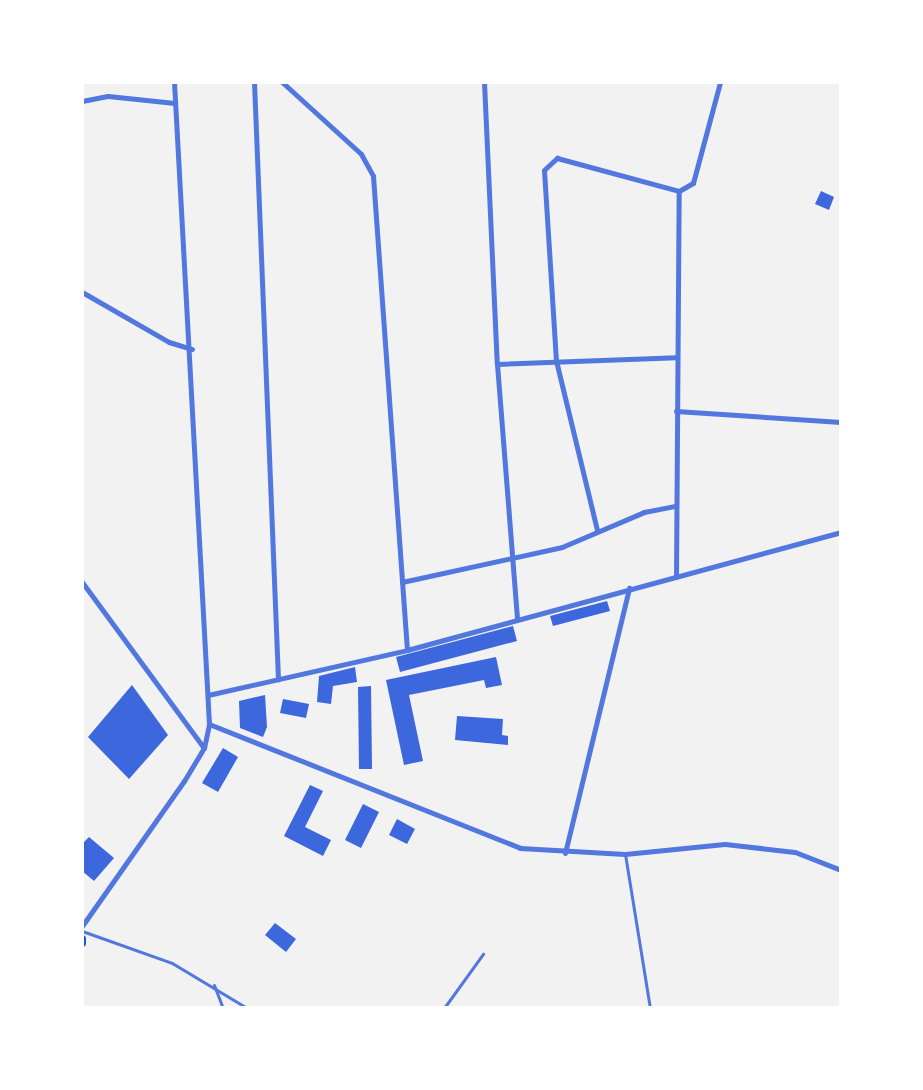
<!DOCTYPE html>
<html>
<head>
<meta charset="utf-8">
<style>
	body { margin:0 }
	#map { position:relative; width:923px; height:1090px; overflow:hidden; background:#f2f2f2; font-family:"Noto Serif",serif }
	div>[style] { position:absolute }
	.building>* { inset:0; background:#3d67dc }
	.service>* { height:3px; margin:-1.5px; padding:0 1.5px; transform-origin:1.5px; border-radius:1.5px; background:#5277de }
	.minor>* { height:5px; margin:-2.5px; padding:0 2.5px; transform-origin:2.5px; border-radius:2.5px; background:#5277de }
	.secondary>* { height:8px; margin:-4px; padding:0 4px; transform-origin:4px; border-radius:4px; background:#1d4ed8 }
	span { translate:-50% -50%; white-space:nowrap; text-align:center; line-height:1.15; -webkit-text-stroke:6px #fff; paint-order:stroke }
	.frame { position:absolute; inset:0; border:84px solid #fff; pointer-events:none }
</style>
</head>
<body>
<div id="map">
	<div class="building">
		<div style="clip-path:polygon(821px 191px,834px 197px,829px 210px,815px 204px)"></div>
		<div style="clip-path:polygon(607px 601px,610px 611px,553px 626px,550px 616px)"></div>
		<div style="clip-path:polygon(513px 626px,517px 641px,400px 672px,396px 657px)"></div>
		<div style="clip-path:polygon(496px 657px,502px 685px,486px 688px,484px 680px,409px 695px,423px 761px,404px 765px,386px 680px)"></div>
		<div style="clip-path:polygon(355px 667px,357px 682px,333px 686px,331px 704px,317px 702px,319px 676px)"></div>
		<div style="clip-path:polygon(132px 685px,168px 735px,129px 779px,88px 737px)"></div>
		<div style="clip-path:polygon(371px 686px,372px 769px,359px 769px,358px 687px)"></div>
		<div style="clip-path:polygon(265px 695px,267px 727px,263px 737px,240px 728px,239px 701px)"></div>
		<div style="clip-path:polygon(283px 699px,309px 704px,306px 718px,280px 713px)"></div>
		<div style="clip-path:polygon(457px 716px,503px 719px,502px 735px,508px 736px,508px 745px,455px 740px)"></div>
		<div style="clip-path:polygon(223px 748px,238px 757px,218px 792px,202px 783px)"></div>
		<div style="clip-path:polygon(310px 785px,323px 791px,305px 827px,331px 840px,323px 856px,284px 836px)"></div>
		<div style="clip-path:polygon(363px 804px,379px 812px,361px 848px,345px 840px)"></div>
		<div style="clip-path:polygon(397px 819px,415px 829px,407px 844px,389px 835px)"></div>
		<div style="clip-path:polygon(89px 837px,114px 858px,94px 881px,82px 871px,82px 844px)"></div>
		<div style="clip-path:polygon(275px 923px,296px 939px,286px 952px,265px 935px)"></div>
	</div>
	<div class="service">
		<div style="left:625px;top:854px;width:156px;rotate:80.8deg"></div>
		<div style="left:82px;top:931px;width:96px;rotate:19.6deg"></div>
		<div style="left:172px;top:963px;width:87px;rotate:31deg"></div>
		<div style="left:214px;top:985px;width:25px;rotate:69deg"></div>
		<div style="left:444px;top:1008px;width:67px;rotate:-54.2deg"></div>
	</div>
	<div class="minor">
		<div style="left:254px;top:82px;width:598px;rotate:87.7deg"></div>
		<div style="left:282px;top:82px;width:107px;rotate:42.3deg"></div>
		<div style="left:361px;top:154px;width:25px;rotate:61deg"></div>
		<div style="left:373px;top:176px;width:475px;rotate:85.9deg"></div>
		<div style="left:484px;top:82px;width:282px;rotate:87.4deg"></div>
		<div style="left:497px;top:364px;width:256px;rotate:85.5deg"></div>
		<div style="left:82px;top:101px;width:26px;rotate:-11deg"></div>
		<div style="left:108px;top:96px;width:67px;rotate:6deg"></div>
		<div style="left:82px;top:292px;width:100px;rotate:29.9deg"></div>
		<div style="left:169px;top:342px;width:24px;rotate:17deg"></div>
		<div style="left:497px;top:364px;width:179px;rotate:-2.2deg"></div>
		<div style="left:676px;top:411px;width:165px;rotate:3.8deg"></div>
		<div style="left:597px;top:530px;width:174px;rotate:-103.6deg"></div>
		<div style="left:556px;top:361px;width:191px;rotate:-93.6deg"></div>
		<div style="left:544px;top:170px;width:18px;rotate:-43deg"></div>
		<div style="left:557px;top:158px;width:126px;rotate:15.1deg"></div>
		<div style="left:676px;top:577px;width:386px;rotate:-89.6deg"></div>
		<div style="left:679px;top:191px;width:16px;rotate:-30deg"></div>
		<div style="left:693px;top:183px;width:105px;rotate:-75deg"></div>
		<div style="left:82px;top:582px;width:205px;rotate:53.7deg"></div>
		<div style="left:402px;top:582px;width:164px;rotate:-12.3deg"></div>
		<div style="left:562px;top:547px;width:89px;rotate:-23.1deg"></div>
		<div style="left:644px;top:512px;width:32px;rotate:-11deg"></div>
		<div style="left:208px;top:695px;width:204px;rotate:-12.7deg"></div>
		<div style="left:407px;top:650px;width:450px;rotate:-15.2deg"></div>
		<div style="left:209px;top:724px;width:335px;rotate:21.7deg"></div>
		<div style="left:520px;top:848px;width:105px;rotate:3.3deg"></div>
		<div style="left:625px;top:854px;width:100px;rotate:-5.7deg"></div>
		<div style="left:725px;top:844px;width:70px;rotate:6.5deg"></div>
		<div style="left:795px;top:852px;width:49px;rotate:21.4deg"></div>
		<div style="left:565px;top:853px;width:273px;rotate:-76.4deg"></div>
		<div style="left:82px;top:926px;width:177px;rotate:-54.9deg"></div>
		<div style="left:184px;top:781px;width:39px;rotate:-59deg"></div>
		<div style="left:204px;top:748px;width:25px;rotate:-78deg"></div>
		<div style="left:209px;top:724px;width:643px;rotate:-93.12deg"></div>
	</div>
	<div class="secondary">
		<div style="left:82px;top:939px;width:4px;rotate:90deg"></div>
	</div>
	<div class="frame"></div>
</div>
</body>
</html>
